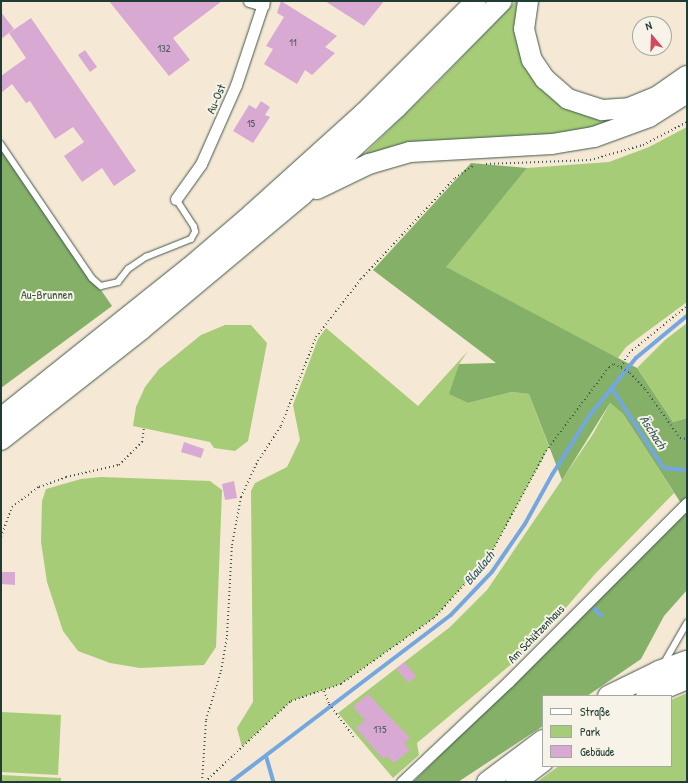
<!DOCTYPE html>
<html>
<head>
<meta charset="utf-8">
<style>
	body { margin:0 }
	#map { position:relative; width:688px; height:783px; overflow:hidden; background:#f5e8d4; font-family:"Patrick Hand",sans-serif }
	div>[style] { position:absolute }
	.green>* { inset:0; background:#a6cc77 }
	.forest>* { inset:0; background:#84b068 }
	.stream>* { height:3.5px; margin:-1.75px; padding:0 1.75px; transform-origin:1.75px; border-radius:1.75px; background:#73a7e0 }
	.building>* { inset:0; background:#d8aad3 }
	.path>* { height:2px; margin-top:-1px; transform-origin:0; background:repeating-linear-gradient(90deg,#3f574c 0 1px,transparent 0 4px) }
	.roads { filter:drop-shadow(0 0 1px #3f574c) drop-shadow(0 0 1px #3f574c) }
	.lane>* { height:5.5px; margin:-2.75px; padding:0 2.75px; transform-origin:2.75px; border-radius:2.75px; background:#fff }
	.street>* { height:11px; margin:-5.5px; padding:0 5.5px; transform-origin:5.5px; border-radius:5.5px; background:#fff }
	.highway>* { height:20px; margin:-10px; padding:0 10px; transform-origin:10px; border-radius:10px; background:#fff }
	span { translate:-50% -50%; white-space:nowrap; text-align:center; line-height:1.15; -webkit-text-stroke:4px #f7f3e8; paint-order:stroke }
	.number-label { font-size:10px; color:#4d585c }
	.number-label span { -webkit-text-stroke-width:0 }
	.street-label { font-size:12px; color:#1f3d34 }
	.park-label { font-size:12px; color:#3a5a41 }
	.water-label { font-size:13px; color:#34585f; font-style:italic }
	.frame { position:absolute; inset:0; border:2px solid #1f3d34; pointer-events:none }
	.legend { position:absolute; left:542px; top:695px; width:130px; height:72px; box-sizing:border-box; background:#f7f3e8; border:1px solid #a1aaa0; margin:0; padding:5px 7px; list-style:none; font-size:12px; color:#1f3d34 }
	.legend li { display:flex; align-items:center; gap:8px; height:20px }
	.legend b { width:20px; border:1px solid #a1aaa0 }
	.north { position:absolute; left:632px; top:16px; width:40px; height:40px; box-sizing:border-box; background:#f7f3e8; border:1px solid #a1aaa0; border-radius:50%; rotate:341deg; font-size:11px; font-weight:700; line-height:16px; text-align:center; color:#1f3d34 }
	.north::after { content:''; display:block; margin:auto; width:14px; height:18px; background:#d1495b; clip-path:polygon(50% 0,100% 100%,50% 72%,0 100%) }
</style>
</head>
<body>
<div id="map">
	<div class="green">
		<div style="clip-path:polygon(516px 1px,521px 1px,535px 77px,627px 114px,600px 129px,360px 158px,435px 85px)"></div>
		<div style="clip-path:polygon(687px 127px,687px 302px,626px 347px,618px 358px,445px 267px,527px 168px,609px 162px,649px 147px)"></div>
		<div style="clip-path:polygon(687px 323px,687px 418px,673px 422px,637px 368px,665px 340px)"></div>
		<div style="clip-path:polygon(225px 325px,251px 325px,267px 343px,248px 441px,235px 451px,214px 448px,210px 442px,133px 426px,136px 407px,145px 387px,159px 369px,201px 335px)"></div>
		<div style="clip-path:polygon(326px 328px,418px 406px,468px 351px,459px 364px,450px 394px,468px 403px,512px 392px,529px 394px,549px 447px,489px 557px,434px 618px,341px 684px,291px 701px,242px 747px,237px 728px,253px 702px,251px 491px,255px 483px,287px 467px,300px 440px,293px 405px,318px 339px)"></div>
		<div style="clip-path:polygon(610px 403px,623px 414px,674px 493px,595px 574px,533px 646px,417px 743px,419px 755px,393px 778px,338px 713px,450px 627px,487px 590px,593px 434px)"></div>
		<div style="clip-path:polygon(101px 477px,210px 481px,222px 490px,216px 647px,204px 665px,140px 668px,110px 663px,78px 651px,63px 631px,47px 582px,41px 542px,42px 501px,46px 489px,81px 479px)"></div>
		<div style="clip-path:polygon(687px 693px,687px 781px,537px 782px,559px 766px,671px 766px,671px 700px)"></div>
		<div style="clip-path:polygon(1px 712px,61px 715px,58px 775px,1px 772px)"></div>
		<div style="clip-path:polygon(1px 775px,61px 778px,61px 782px,1px 782px)"></div>
	</div>
	<div class="forest">
		<div style="clip-path:polygon(1px 144px,112px 306px,1px 388px)"></div>
		<div style="clip-path:polygon(471px 163px,527px 168px,446px 267px,637px 368px,673px 422px,687px 418px,687px 590px,664px 616px,641px 659px,587px 696px,543px 696px,543px 726px,458px 782px,413px 782px,686px 511px,623px 414px,610px 403px,562px 480px,529px 394px,512px 392px,468px 403px,449px 394px,459px 364px,496px 363px,373px 270px)"></div>
	</div>
	<div class="stream">
		<div style="left:612px;top:388px;width:95px;rotate:57deg"></div>
		<div style="left:664px;top:468px;width:23px;rotate:5deg"></div>
		<div style="left:592px;top:606px;width:13px;rotate:45deg"></div>
		<div style="left:267px;top:758px;width:25px;rotate:74deg"></div>
		<div style="left:231px;top:782px;width:276px;rotate:-37.2deg"></div>
		<div style="left:451px;top:615px;width:59px;rotate:-46.4deg"></div>
		<div style="left:492px;top:572px;width:58px;rotate:-55.5deg"></div>
		<div style="left:525px;top:524px;width:56px;rotate:-61.1deg"></div>
		<div style="left:552px;top:475px;width:71px;rotate:-57.7deg"></div>
		<div style="left:590px;top:415px;width:73px;rotate:-51.1deg"></div>
		<div style="left:636px;top:358px;width:66px;rotate:-39.5deg"></div>
	</div>
	<div class="building">
		<div style="clip-path:polygon(109px 1px,222px 1px,173px 38px,190px 60px,169px 76px)"></div>
		<div style="clip-path:polygon(281px 1px,337px 36px,325px 47px,335px 53px,312px 75px,305px 70px,297px 84px,264px 64px,273px 49px,266px 46px,284px 17px,277px 13px)"></div>
		<div style="clip-path:polygon(325px 1px,384px 1px,364px 26px)"></div>
		<div style="clip-path:polygon(1px 12px,14px 29px,1px 39px)"></div>
		<div style="clip-path:polygon(31px 18px,136px 171px,114px 186px,102px 168px,82px 182px,64px 156px,84px 142px,73px 127px,55px 139px,30px 101px,26px 103px,12px 84px,1px 93px,1px 76px,26px 58px,9px 33px)"></div>
		<div style="clip-path:polygon(85px 50px,97px 67px,90px 72px,78px 55px)"></div>
		<div style="clip-path:polygon(261px 101px,270px 107px,265px 115px,270px 117px,253px 143px,233px 131px,249px 105px,256px 109px)"></div>
		<div style="clip-path:polygon(184px 442px,204px 449px,201px 458px,181px 452px)"></div>
		<div style="clip-path:polygon(234px 481px,237px 498px,225px 500px,222px 484px)"></div>
		<div style="clip-path:polygon(1px 572px,15px 572px,15px 585px,1px 584px)"></div>
		<div style="clip-path:polygon(404px 662px,416px 676px,409px 683px,396px 669px)"></div>
		<div style="clip-path:polygon(368px 694px,410px 738px,404px 743px,410px 750px,394px 763px,387px 756px,383px 759px,356px 728px,365px 720px,353px 707px)"></div>
	</div>
	<div class="path">
		<div style="left:486px;top:164px;width:104px;rotate:-2.2deg"></div>
		<div style="left:590px;top:160px;width:55px;rotate:-15.8deg"></div>
		<div style="left:643px;top:145px;width:50px;rotate:-27.6deg"></div>
		<div style="left:621px;top:367px;width:16px;rotate:-60deg"></div>
		<div style="left:629px;top:353px;width:75px;rotate:-39deg"></div>
		<div style="left:1px;top:537px;width:32px;rotate:-70deg"></div>
		<div style="left:12px;top:507px;width:34px;rotate:-37deg"></div>
		<div style="left:39px;top:487px;width:29px;rotate:-20deg"></div>
		<div style="left:66px;top:477px;width:54px;rotate:-12.8deg"></div>
		<div style="left:119px;top:465px;width:33px;rotate:-45deg"></div>
		<div style="left:142px;top:442px;width:14px;rotate:-82deg"></div>
		<div style="left:324px;top:691px;width:14px;rotate:69deg"></div>
		<div style="left:329px;top:704px;width:41px;rotate:52.9deg"></div>
		<div style="left:61px;top:782px;width:4px;rotate:-90deg"></div>
		<div style="left:202px;top:782px;width:62px;rotate:-86.3deg"></div>
		<div style="left:206px;top:720px;width:51px;rotate:-73deg"></div>
		<div style="left:221px;top:671px;width:36px;rotate:-80deg"></div>
		<div style="left:227px;top:636px;width:91px;rotate:-86.9deg"></div>
		<div style="left:232px;top:545px;width:49px;rotate:-79.4deg"></div>
		<div style="left:241px;top:497px;width:40px;rotate:-65deg"></div>
		<div style="left:258px;top:461px;width:42px;rotate:-56.7deg"></div>
		<div style="left:281px;top:426px;width:96px;rotate:-68.5deg"></div>
		<div style="left:316px;top:337px;width:73px;rotate:-52.2deg"></div>
		<div style="left:361px;top:279px;width:138px;rotate:-47.1deg"></div>
		<div style="left:455px;top:178px;width:23px;rotate:-34deg"></div>
		<div style="left:205px;top:782px;width:118px;rotate:-43.3deg"></div>
		<div style="left:291px;top:701px;width:53px;rotate:-18.8deg"></div>
		<div style="left:341px;top:684px;width:114px;rotate:-35.4deg"></div>
		<div style="left:434px;top:618px;width:82px;rotate:-48deg"></div>
		<div style="left:489px;top:557px;width:120px;rotate:-61.7deg"></div>
		<div style="left:546px;top:451px;width:105px;rotate:-53.1deg"></div>
		<div style="left:609px;top:367px;width:6px;rotate:-31deg"></div>
		<div style="left:614px;top:364px;width:18px;rotate:29deg"></div>
		<div style="left:630px;top:373px;width:22px;rotate:47deg"></div>
		<div style="left:645px;top:389px;width:60px;rotate:54.5deg"></div>
		<div style="left:680px;top:438px;width:7px;rotate:8deg"></div>
	</div>
	<div class="roads">
		<div class="lane">
			<div style="left:1px;top:144px;width:162px;rotate:55.8deg"></div>
			<div style="left:92px;top:278px;width:12px;rotate:42deg"></div>
			<div style="left:101px;top:286px;width:17px;rotate:-13deg"></div>
			<div style="left:118px;top:282px;width:16px;rotate:-52deg"></div>
			<div style="left:128px;top:269px;width:22px;rotate:-34deg"></div>
			<div style="left:146px;top:257px;width:48px;rotate:-21.8deg"></div>
			<div style="left:191px;top:239px;width:8px;rotate:-60deg"></div>
			<div style="left:195px;top:232px;width:5px;rotate:-101deg"></div>
			<div style="left:194px;top:227px;width:33px;rotate:-123deg"></div>
			<div style="left:664px;top:663px;width:46px;rotate:-60.1deg"></div>
		</div>
		<div class="street">
			<div style="left:249px;top:1px;width:15px;rotate:16deg"></div>
			<div style="left:176px;top:199px;width:43px;rotate:-54.5deg"></div>
			<div style="left:201px;top:164px;width:86px;rotate:-66.1deg"></div>
			<div style="left:236px;top:85px;width:89px;rotate:-71.6deg"></div>
			<div style="left:402px;top:782px;width:146px;rotate:-43.3deg"></div>
			<div style="left:508px;top:682px;width:253px;rotate:-45deg"></div>
		</div>
		<div class="highway">
			<div style="left:528px;top:1px;width:28px;rotate:98deg"></div>
			<div style="left:524px;top:29px;width:32px;rotate:76deg"></div>
			<div style="left:532px;top:60px;width:23px;rotate:56deg"></div>
			<div style="left:545px;top:79px;width:30px;rotate:41deg"></div>
			<div style="left:568px;top:99px;width:36px;rotate:18deg"></div>
			<div style="left:602px;top:110px;width:27px;rotate:-4deg"></div>
			<div style="left:629px;top:108px;width:31px;rotate:-22deg"></div>
			<div style="left:658px;top:96px;width:35px;rotate:-35deg"></div>
			<div style="left:317px;top:189px;width:58px;rotate:-25.7deg"></div>
			<div style="left:369px;top:164px;width:43px;rotate:-16.3deg"></div>
			<div style="left:410px;top:152px;width:142px;rotate:-3.2deg"></div>
			<div style="left:552px;top:144px;width:43px;rotate:-9.5deg"></div>
			<div style="left:594px;top:137px;width:59px;rotate:-20deg"></div>
			<div style="left:649px;top:117px;width:45px;rotate:-32.3deg"></div>
			<div style="left:1px;top:418px;width:241px;rotate:-38.6deg"></div>
			<div style="left:189px;top:268px;width:83px;rotate:-40.6deg"></div>
			<div style="left:252px;top:214px;width:152px;rotate:-42.1deg"></div>
			<div style="left:365px;top:112px;width:157px;rotate:-45deg"></div>
			<div style="left:1px;top:440px;width:179px;rotate:-38.2deg"></div>
			<div style="left:142px;top:329px;width:209px;rotate:-39.9deg"></div>
			<div style="left:302px;top:195px;width:129px;rotate:-42.8deg"></div>
			<div style="left:397px;top:107px;width:149px;rotate:-45.3deg"></div>
			<div style="left:608px;top:696px;width:57px;rotate:-26.1deg"></div>
			<div style="left:659px;top:671px;width:30px;rotate:-20deg"></div>
			<div style="left:646px;top:696px;width:44px;rotate:-22.5deg"></div>
			<div style="left:487px;top:782px;width:70px;rotate:-36.9deg"></div>
			<div style="left:516px;top:782px;width:34px;rotate:-37deg"></div>
		</div>
	</div>
	<div class="number-label">
		<span style="left:293px;top:43px">11</span>
		<span style="left:164px;top:49px">132</span>
		<span style="left:251px;top:124px">15</span>
		<span style="left:380px;top:730px">175</span>
	</div>
	<div class="street-label">
		<span style="left:216px;top:99px;rotate:-67deg">Au-Ost</span>
		<span style="left:536px;top:634px;rotate:-46deg">Am Schützenhaus</span>
	</div>
	<div class="park-label">
		<span style="left:47px;top:295px">Au-Brunnen</span>
	</div>
	<div class="water-label">
		<span style="left:653px;top:432px;rotate:57deg">Äschach</span>
		<span style="left:479px;top:568px;rotate:-50deg">Blaulach</span>
	</div>
	<div class="frame"></div>
	<ul class="legend">
	<li><b style="height:5px;background:#fff"></b>Straße</li>
	<li><b style="height:11px;background:#a6cc77"></b>Park</li>
	<li><b style="height:11px;background:#d8aad3"></b>Gebäude</li>
	</ul>
	<div class="north">N</div>
</div>
</body>
</html>
